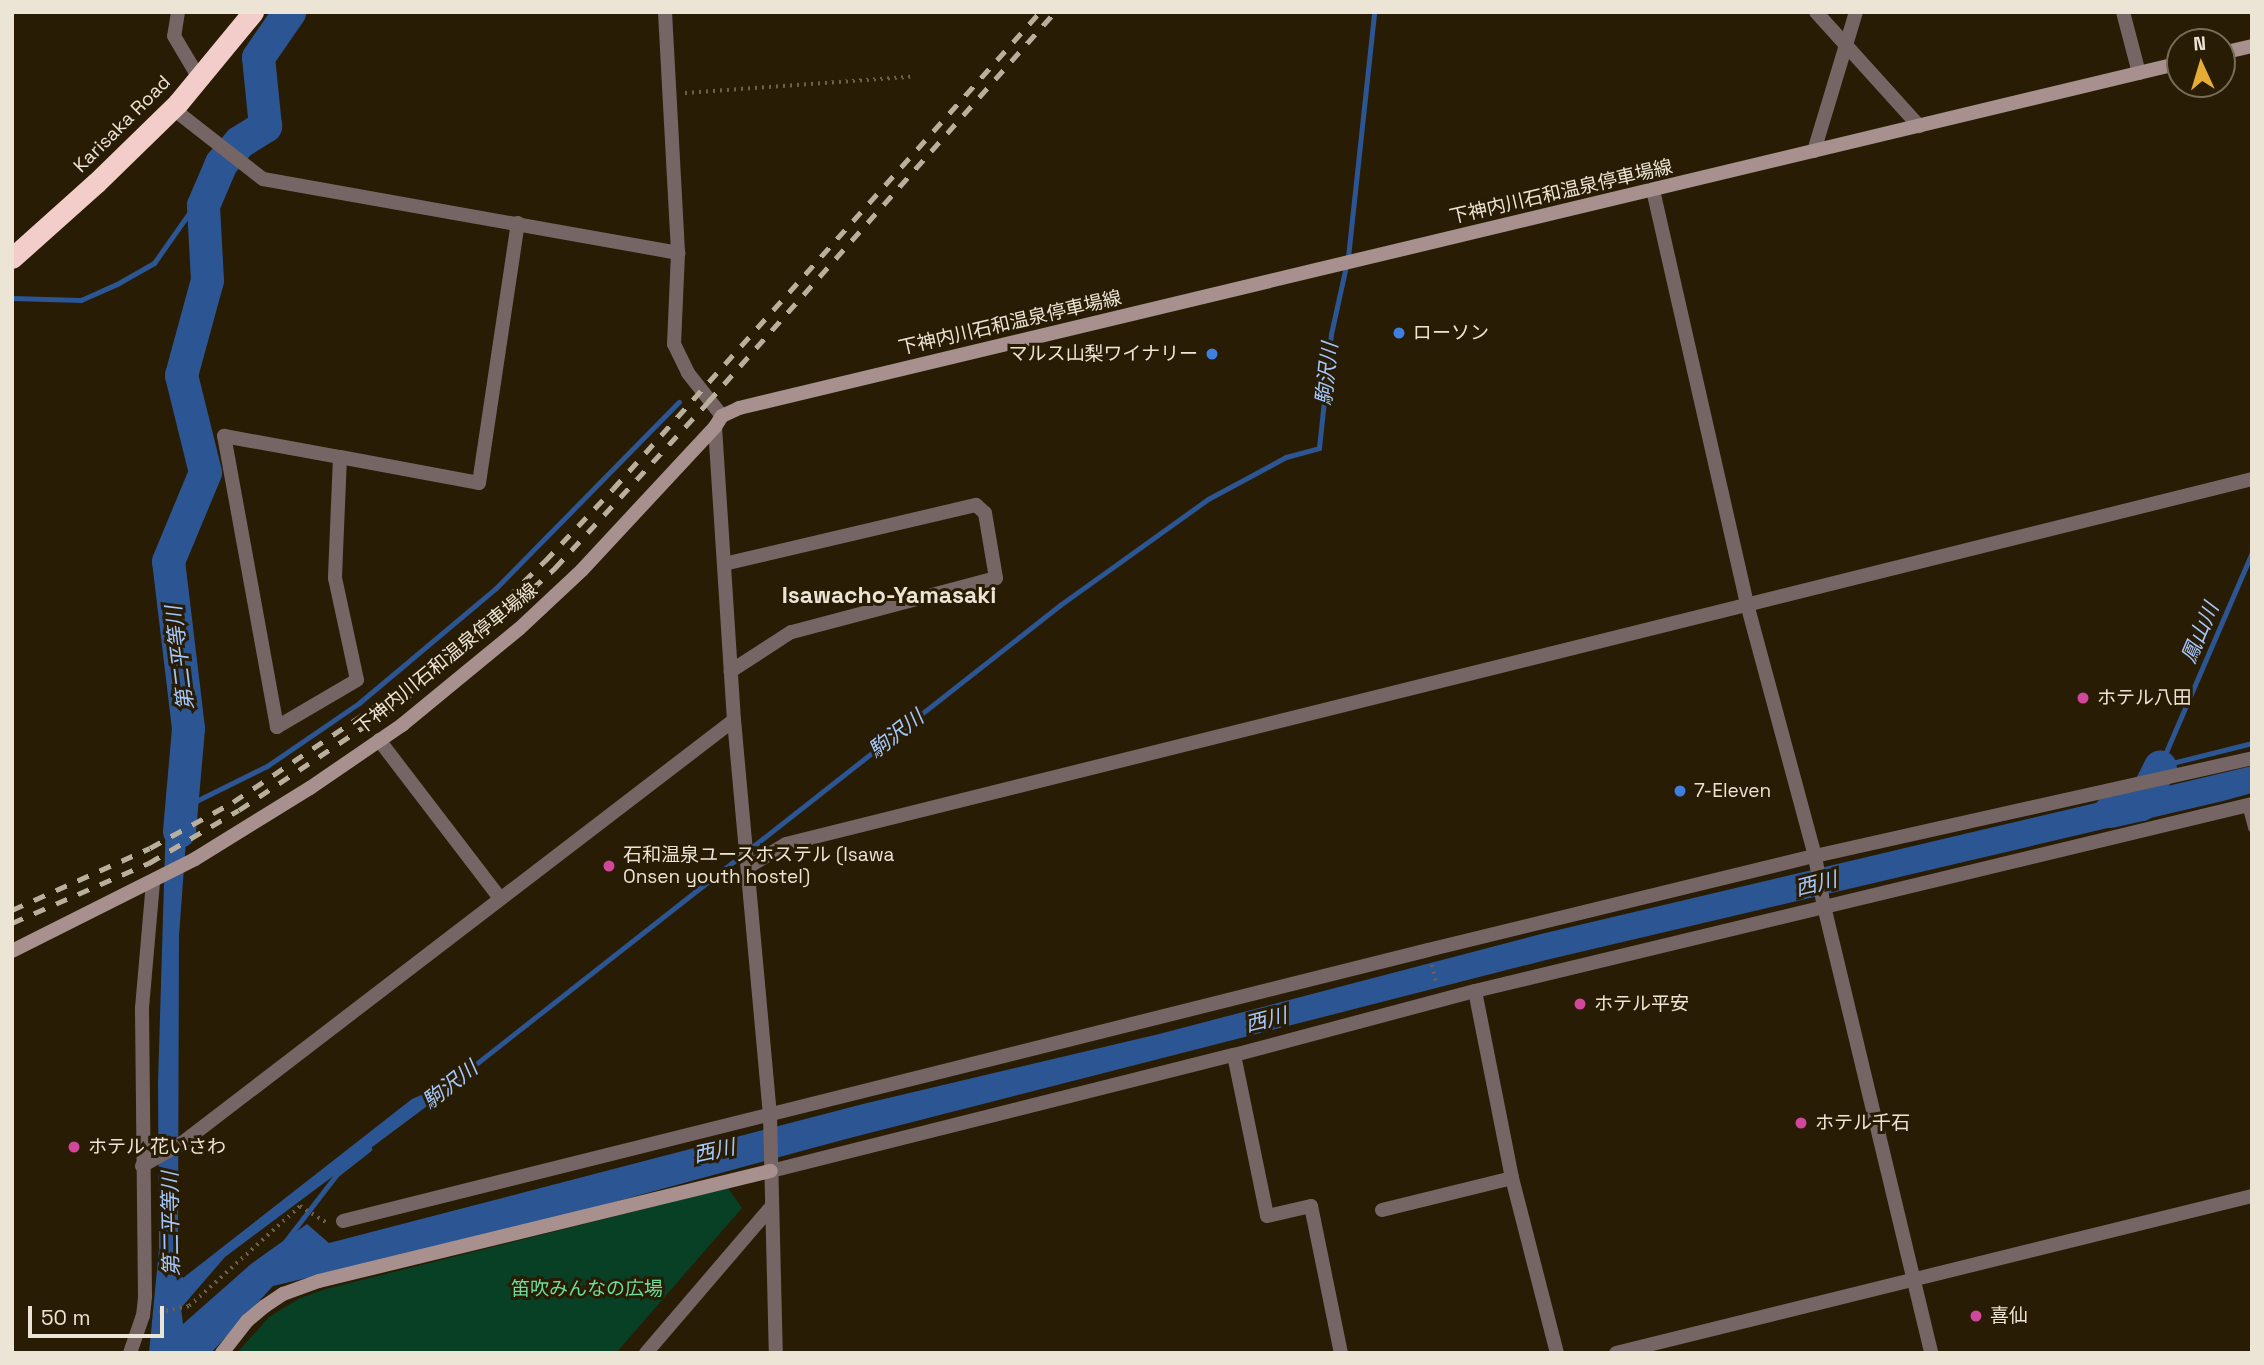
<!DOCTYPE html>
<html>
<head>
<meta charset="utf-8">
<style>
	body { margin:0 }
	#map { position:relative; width:2264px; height:1365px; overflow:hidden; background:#291c04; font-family:"Space Grotesk","Noto Sans JP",sans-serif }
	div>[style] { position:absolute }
	.green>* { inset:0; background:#074024 }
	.water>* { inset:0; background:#2c5593 }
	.stream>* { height:5px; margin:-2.5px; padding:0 2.5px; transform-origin:2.5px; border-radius:2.5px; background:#2c5593 }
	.river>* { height:33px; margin:-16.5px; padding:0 16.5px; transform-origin:16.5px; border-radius:16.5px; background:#2c5593 }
	.path>* { height:3.5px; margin-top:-1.75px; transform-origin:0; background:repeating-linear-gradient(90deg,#6d614c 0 2px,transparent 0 7px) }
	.lane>* { height:8px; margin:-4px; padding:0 4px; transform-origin:4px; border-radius:4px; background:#756665 }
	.street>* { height:14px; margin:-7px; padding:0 7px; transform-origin:7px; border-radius:7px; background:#756665 }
	.secondary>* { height:14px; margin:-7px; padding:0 7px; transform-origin:7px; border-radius:7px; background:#a7908d }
	.highway>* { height:21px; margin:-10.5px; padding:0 10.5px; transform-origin:10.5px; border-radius:10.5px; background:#f2cdc9 }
	.rail>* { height:5px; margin-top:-2.5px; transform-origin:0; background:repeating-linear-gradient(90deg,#b8af9d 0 12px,transparent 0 24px) }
	.dots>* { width:19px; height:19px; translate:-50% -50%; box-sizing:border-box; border:4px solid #291c04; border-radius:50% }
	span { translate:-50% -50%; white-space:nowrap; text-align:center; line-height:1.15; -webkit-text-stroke:6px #291c04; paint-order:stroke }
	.street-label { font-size:19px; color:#ece4d5 }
	.poi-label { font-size:19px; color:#ece4d5 }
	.left { translate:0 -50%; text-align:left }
	.right { translate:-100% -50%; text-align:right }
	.park-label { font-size:19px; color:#6bdf9d }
	.water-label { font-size:21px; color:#a4c8fe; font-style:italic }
	.quarter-label { font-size:23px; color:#ece4d5; font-weight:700 }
	.frame { position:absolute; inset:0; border:14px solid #ece4d5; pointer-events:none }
	.north { position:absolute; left:2166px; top:28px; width:70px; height:70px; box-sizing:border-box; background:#291c04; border:2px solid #776c58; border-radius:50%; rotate:356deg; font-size:19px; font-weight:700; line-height:28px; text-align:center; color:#ece4d5 }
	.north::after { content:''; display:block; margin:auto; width:24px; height:32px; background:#e7ac36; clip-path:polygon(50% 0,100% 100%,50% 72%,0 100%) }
	.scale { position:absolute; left:28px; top:1306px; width:136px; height:32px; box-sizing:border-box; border:4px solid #ece4d5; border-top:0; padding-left:9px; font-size:21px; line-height:24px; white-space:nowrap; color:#ece4d5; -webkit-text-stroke:5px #291c04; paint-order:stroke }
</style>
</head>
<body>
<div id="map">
	<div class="green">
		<div style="clip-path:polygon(728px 1188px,742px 1208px,616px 1353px,237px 1353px,269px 1317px,300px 1298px,326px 1289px)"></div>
	</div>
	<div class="water">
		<div style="clip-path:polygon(2252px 766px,2252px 793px,2223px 801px,1546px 960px,846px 1139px,522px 1227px,273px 1286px,211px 1353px,149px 1353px,159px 1249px,158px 1083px,167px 785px,190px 786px,179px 936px,178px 1246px,183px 1278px,412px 1099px,470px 1074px,225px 1257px,181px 1308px,183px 1324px,251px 1264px,307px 1224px,329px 1243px,863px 1104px,1159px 1034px,1541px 934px)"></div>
	</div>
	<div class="stream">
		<div style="left:12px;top:298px;width:69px;rotate:1.7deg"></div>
		<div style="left:81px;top:300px;width:39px;rotate:-24deg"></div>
		<div style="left:117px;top:284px;width:43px;rotate:-29.6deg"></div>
		<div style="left:154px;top:263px;width:66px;rotate:-54.9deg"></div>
		<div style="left:2160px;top:766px;width:233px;rotate:-66.7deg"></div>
		<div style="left:2160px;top:766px;width:95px;rotate:-14deg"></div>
		<div style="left:184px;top:807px;width:93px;rotate:-26.3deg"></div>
		<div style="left:267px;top:766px;width:112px;rotate:-34.4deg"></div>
		<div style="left:359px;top:703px;width:179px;rotate:-40deg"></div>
		<div style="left:496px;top:588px;width:261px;rotate:-45.5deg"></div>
		<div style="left:453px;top:1082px;width:772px;rotate:-38.16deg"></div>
		<div style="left:1060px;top:605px;width:182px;rotate:-35.6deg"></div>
		<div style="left:1208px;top:499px;width:89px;rotate:-28.3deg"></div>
		<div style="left:1286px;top:457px;width:34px;rotate:-15deg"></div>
		<div style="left:1319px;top:448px;width:115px;rotate:-84deg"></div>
		<div style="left:1331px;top:334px;width:79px;rotate:-77.6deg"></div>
		<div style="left:1348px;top:257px;width:246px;rotate:-83.9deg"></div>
		<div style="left:284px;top:1243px;width:87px;rotate:-52.5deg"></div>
		<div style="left:337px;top:1174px;width:41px;rotate:-38deg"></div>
	</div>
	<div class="river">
		<div style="left:2110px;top:811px;width:32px;rotate:-13deg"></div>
		<div style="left:2141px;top:804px;width:42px;rotate:-63.4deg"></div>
		<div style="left:179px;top:831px;width:103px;rotate:-85deg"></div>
		<div style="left:188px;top:728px;width:168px;rotate:-96.8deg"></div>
		<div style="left:168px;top:561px;width:96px;rotate:-67.4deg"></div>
		<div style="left:205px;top:472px;width:100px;rotate:-103.9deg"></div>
		<div style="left:181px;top:375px;width:98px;rotate:-74.7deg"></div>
		<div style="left:207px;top:280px;width:75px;rotate:-93.1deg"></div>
		<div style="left:203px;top:205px;width:46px;rotate:-66.8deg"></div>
		<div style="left:221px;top:163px;width:28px;rotate:-49deg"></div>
		<div style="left:239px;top:142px;width:31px;rotate:-32deg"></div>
		<div style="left:265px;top:126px;width:69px;rotate:-95.8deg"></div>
		<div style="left:258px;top:57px;width:55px;rotate:-55.4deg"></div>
	</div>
	<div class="path">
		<div style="left:685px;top:93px;width:226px;rotate:-4.1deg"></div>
		<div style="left:1432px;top:965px;width:21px;rotate:76deg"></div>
		<div style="left:159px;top:1312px;width:31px;rotate:-11deg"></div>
		<div style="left:189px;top:1306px;width:149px;rotate:-42deg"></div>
		<div style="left:300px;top:1206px;width:32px;rotate:32deg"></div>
	</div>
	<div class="lane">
		<div style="left:2246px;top:805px;width:24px;rotate:75deg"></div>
	</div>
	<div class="street">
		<div style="left:178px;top:12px;width:24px;rotate:99deg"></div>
		<div style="left:174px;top:36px;width:49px;rotate:59.2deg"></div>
		<div style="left:665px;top:12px;width:241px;rotate:86.9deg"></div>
		<div style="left:678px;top:253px;width:91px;rotate:92.5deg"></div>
		<div style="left:674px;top:344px;width:32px;rotate:64deg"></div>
		<div style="left:688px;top:373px;width:55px;rotate:51.7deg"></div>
		<div style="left:1816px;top:12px;width:154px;rotate:47.9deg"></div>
		<div style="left:2123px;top:12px;width:63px;rotate:75.3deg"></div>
		<div style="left:172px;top:108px;width:115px;rotate:38deg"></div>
		<div style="left:263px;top:179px;width:422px;rotate:10.1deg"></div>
		<div style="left:1814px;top:151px;width:145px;rotate:-73.2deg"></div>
		<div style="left:1653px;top:190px;width:425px;rotate:77.2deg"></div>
		<div style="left:1747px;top:604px;width:261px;rotate:74.9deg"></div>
		<div style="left:1815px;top:856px;width:47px;rotate:80.1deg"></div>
		<div style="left:1823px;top:902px;width:464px;rotate:76.5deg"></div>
		<div style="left:715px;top:427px;width:294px;rotate:86.3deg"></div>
		<div style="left:734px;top:720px;width:397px;rotate:84.8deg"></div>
		<div style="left:770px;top:1115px;width:238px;rotate:88.6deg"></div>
		<div style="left:340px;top:457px;width:121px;rotate:92.4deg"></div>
		<div style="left:335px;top:578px;width:104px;rotate:77.8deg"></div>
		<div style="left:357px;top:680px;width:93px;rotate:149.6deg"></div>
		<div style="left:277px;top:727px;width:296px;rotate:-100.3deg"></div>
		<div style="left:224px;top:436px;width:118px;rotate:10.3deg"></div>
		<div style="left:340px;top:457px;width:141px;rotate:10.6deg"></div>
		<div style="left:479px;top:483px;width:263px;rotate:-81.5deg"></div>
		<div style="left:724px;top:564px;width:259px;rotate:-13.2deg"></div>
		<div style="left:976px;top:505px;width:12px;rotate:42deg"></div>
		<div style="left:985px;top:513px;width:66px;rotate:80.4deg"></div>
		<div style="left:996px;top:578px;width:212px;rotate:165.2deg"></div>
		<div style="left:791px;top:632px;width:72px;rotate:147deg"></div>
		<div style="left:379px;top:740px;width:198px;rotate:52.6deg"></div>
		<div style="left:748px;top:867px;width:44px;rotate:-31.2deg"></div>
		<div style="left:786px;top:844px;width:1511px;rotate:-13.98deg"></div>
		<div style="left:1475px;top:991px;width:191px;rotate:78.8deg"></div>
		<div style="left:1512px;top:1178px;width:181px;rotate:75.6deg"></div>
		<div style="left:1234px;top:1055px;width:164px;rotate:78.4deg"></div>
		<div style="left:1267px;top:1216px;width:45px;rotate:-12.8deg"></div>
		<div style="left:1311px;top:1206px;width:150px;rotate:78.5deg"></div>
		<div style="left:142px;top:1166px;width:46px;rotate:-29.9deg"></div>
		<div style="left:182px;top:1143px;width:695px;rotate:-37.46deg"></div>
		<div style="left:771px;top:1171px;width:477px;rotate:-14.1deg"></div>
		<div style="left:1234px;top:1055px;width:249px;rotate:-14.9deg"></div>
		<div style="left:1475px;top:991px;width:799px;rotate:-13.53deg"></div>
		<div style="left:1382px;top:1210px;width:134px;rotate:-13.8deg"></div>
		<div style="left:343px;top:1221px;width:1118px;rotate:-14.02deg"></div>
		<div style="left:1428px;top:950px;width:398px;rotate:-13.7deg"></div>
		<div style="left:1815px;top:856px;width:448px;rotate:-12.6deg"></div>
		<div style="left:130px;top:1353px;width:39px;rotate:-71deg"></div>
		<div style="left:143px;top:1316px;width:20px;rotate:-84deg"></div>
		<div style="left:145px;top:1296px;width:288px;rotate:-90.6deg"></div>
		<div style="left:142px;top:1008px;width:127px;rotate:-85deg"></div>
		<div style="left:646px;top:1353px;width:192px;rotate:-49.4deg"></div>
		<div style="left:1616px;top:1353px;width:655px;rotate:-13.87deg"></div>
	</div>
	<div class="secondary">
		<div style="left:2222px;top:53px;width:31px;rotate:-13deg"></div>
		<div style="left:12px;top:951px;width:205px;rotate:-26.7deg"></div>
		<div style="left:195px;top:859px;width:135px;rotate:-31.7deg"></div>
		<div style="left:310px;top:788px;width:112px;rotate:-34.4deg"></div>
		<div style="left:402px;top:725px;width:151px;rotate:-39.4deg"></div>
		<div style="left:519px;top:629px;width:86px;rotate:-43.1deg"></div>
		<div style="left:582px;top:570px;width:195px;rotate:-47.1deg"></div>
		<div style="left:715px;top:427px;width:13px;rotate:-58deg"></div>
		<div style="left:722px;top:416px;width:19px;rotate:-25deg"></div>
		<div style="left:739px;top:408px;width:1482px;rotate:-13.46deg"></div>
		<div style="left:222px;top:1353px;width:41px;rotate:-52deg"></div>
		<div style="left:247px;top:1321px;width:23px;rotate:-40deg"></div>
		<div style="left:265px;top:1306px;width:22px;rotate:-34deg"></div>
		<div style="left:283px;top:1294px;width:38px;rotate:-20deg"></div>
		<div style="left:319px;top:1281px;width:465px;rotate:-13.7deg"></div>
	</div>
	<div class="highway">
		<div style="left:12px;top:258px;width:113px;rotate:-41.8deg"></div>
		<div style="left:96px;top:183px;width:115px;rotate:-44.3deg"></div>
		<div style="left:178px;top:103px;width:118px;rotate:-50.5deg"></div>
	</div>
	<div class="rail">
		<div style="left:489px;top:615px;width:78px;rotate:-44deg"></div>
		<div style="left:545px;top:561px;width:99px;rotate:-46.6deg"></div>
		<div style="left:613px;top:489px;width:640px;rotate:-48.17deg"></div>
		<div style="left:12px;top:910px;width:151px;rotate:-24.2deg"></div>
		<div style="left:150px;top:848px;width:95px;rotate:-29deg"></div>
		<div style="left:233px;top:802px;width:197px;rotate:-33.9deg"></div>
		<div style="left:397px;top:692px;width:47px;rotate:-39.8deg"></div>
		<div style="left:12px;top:923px;width:150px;rotate:-23.7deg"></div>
		<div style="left:149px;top:863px;width:104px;rotate:-30.5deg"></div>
		<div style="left:239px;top:810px;width:198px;rotate:-33.7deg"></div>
		<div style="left:404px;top:700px;width:98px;rotate:-40deg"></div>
		<div style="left:479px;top:637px;width:103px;rotate:-42.2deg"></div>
		<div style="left:555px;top:568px;width:226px;rotate:-47.3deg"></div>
		<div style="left:708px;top:402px;width:522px;rotate:-48.34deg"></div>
	</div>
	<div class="dots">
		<div style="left:1399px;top:333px;background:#3f7fe0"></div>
		<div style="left:1212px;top:354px;background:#3f7fe0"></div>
		<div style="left:2083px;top:698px;background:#d1479c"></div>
		<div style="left:1680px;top:791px;background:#3f7fe0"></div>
		<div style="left:609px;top:866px;background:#d1479c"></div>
		<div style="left:1580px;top:1004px;background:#d1479c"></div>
		<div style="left:1801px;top:1123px;background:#d1479c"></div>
		<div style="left:74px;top:1147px;background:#d1479c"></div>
		<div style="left:1976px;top:1316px;background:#d1479c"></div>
	</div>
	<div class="street-label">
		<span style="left:122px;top:124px;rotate:-45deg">Karisaka Road</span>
		<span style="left:1561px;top:192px;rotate:-13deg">下神内川石和温泉停車場線</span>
		<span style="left:1010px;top:323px;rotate:-13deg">下神内川石和温泉停車場線</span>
		<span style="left:446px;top:659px;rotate:-39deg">下神内川石和温泉停車場線</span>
	</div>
	<div class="poi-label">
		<span class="left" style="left:1413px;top:333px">ローソン</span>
		<span class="right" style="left:1198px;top:354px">マルス山梨ワイナリー</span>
		<span class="left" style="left:2097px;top:698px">ホテル八田</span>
		<span class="left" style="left:1694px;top:791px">7-Eleven</span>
		<span class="left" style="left:623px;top:866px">石和温泉ユースホステル (Isawa<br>Onsen youth hostel)</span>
		<span class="left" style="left:1594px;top:1004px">ホテル平安</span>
		<span class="left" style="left:1815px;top:1123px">ホテル千石</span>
		<span class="left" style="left:88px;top:1147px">ホテル 花いさわ</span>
		<span class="left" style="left:1990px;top:1316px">喜仙</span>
	</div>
	<div class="park-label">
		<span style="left:587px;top:1289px">笛吹みんなの広場</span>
	</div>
	<div class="water-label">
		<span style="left:1327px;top:374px;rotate:-84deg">駒沢川</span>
		<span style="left:2200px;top:633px;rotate:-67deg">鳳山川</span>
		<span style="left:180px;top:658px;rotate:-97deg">第二平等川</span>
		<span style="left:896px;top:734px;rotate:-38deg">駒沢川</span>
		<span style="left:1816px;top:884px;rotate:-14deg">西川</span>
		<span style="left:1266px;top:1020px;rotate:-14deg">西川</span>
		<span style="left:450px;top:1085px;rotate:-38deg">駒沢川</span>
		<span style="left:714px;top:1151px;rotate:-12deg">西川</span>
		<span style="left:171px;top:1224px;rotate:-91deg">第二平等川</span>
	</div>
	<div class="quarter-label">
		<span style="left:889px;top:595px">Isawacho-Yamasaki</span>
	</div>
	<div class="frame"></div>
	<div class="north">N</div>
	<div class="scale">50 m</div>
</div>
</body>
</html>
